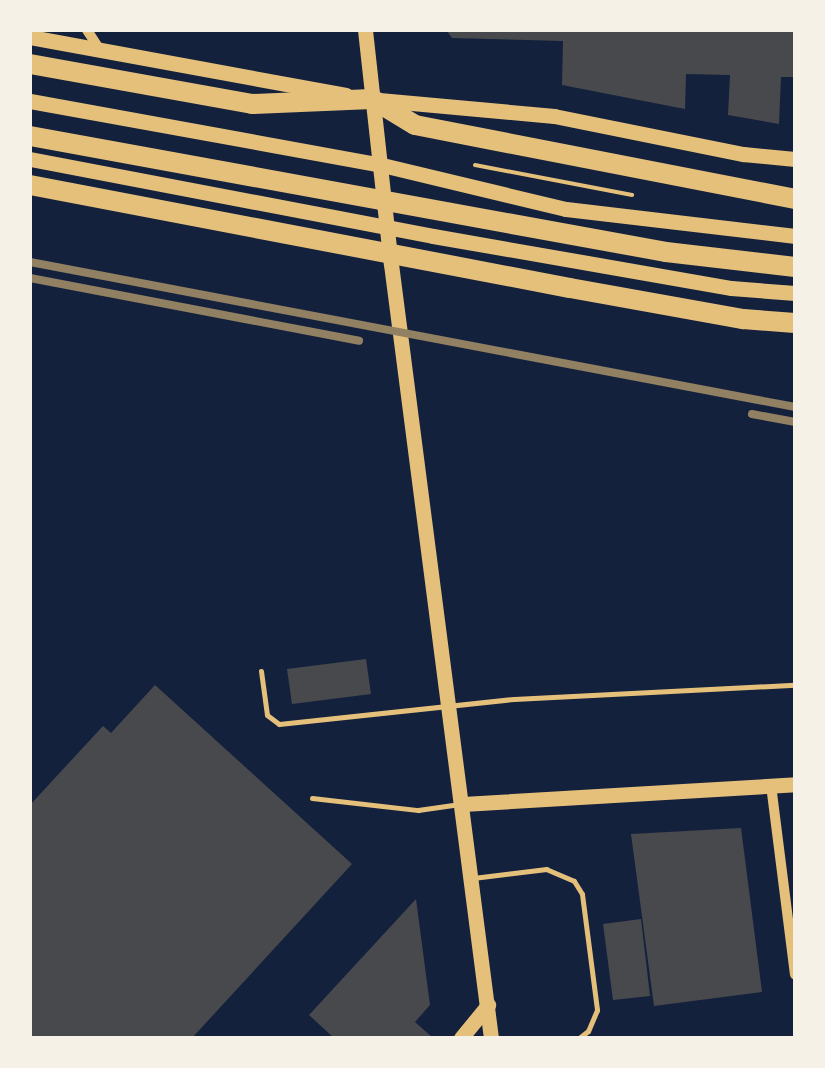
<!DOCTYPE html>
<html>
<head>
<meta charset="utf-8">
<style>
	body { margin:0 }
	#map { position:relative; width:825px; height:1068px; overflow:hidden; background:#14213d; font-family:Mulish,sans-serif }
	div>[style] { position:absolute }
	.building>* { inset:0; background:#48494c }
	.path>* { height:4px; margin:-2px; padding:0 2px; transform-origin:2px; border-radius:2px; background:#e5c07b }
	.service>* { height:5px; margin:-2.5px; padding:0 2.5px; transform-origin:2.5px; border-radius:2.5px; background:#e5c07b }
	.minor>* { height:10px; margin:-5px; padding:0 5px; transform-origin:5px; border-radius:5px; background:#e5c07b }
	.secondary>* { height:15px; margin:-7.5px; padding:0 7.5px; transform-origin:7.5px; border-radius:7.5px; background:#e5c07b }
	.motorway>* { height:20px; margin:-10px; padding:0 10px; transform-origin:10px; border-radius:10px; background:#e5c07b }
	.rail>* { height:8px; margin:-4px; padding:0 4px; transform-origin:4px; border-radius:4px; background:#918062 }
	span { translate:-50% -50%; white-space:nowrap; text-align:center; line-height:1.15; -webkit-text-stroke:9px #f6f1e7; paint-order:stroke }
	.frame { position:absolute; inset:0; border:32px solid #f6f1e7; pointer-events:none }
</style>
</head>
<body>
<div id="map">
	<div class="building">
		<div style="clip-path:polygon(446px 30px,795px 30px,795px 77px,781px 77px,779px 124px,728px 115px,730px 75px,686px 74px,685px 109px,562px 85px,563px 41px,452px 38px)"></div>
		<div style="clip-path:polygon(366px 659px,371px 694px,292px 704px,287px 669px)"></div>
		<div style="clip-path:polygon(155px 685px,352px 864px,192px 1038px,30px 1038px,30px 805px,103px 726px,111px 733px)"></div>
		<div style="clip-path:polygon(741px 828px,762px 992px,654px 1006px,631px 834px)"></div>
		<div style="clip-path:polygon(416px 899px,430px 1005px,415px 1022px,433px 1038px,334px 1038px,309px 1015px)"></div>
		<div style="clip-path:polygon(641px 919px,650px 996px,613px 1000px,603px 924px)"></div>
	</div>
	<div class="path">
		<div style="left:475px;top:165px;width:160px;rotate:10.8deg"></div>
	</div>
	<div class="service">
		<div style="left:261px;top:671px;width:44px;rotate:82.2deg"></div>
		<div style="left:267px;top:715px;width:15px;rotate:37deg"></div>
		<div style="left:279px;top:724px;width:236px;rotate:-6.1deg"></div>
		<div style="left:514px;top:699px;width:281px;rotate:-2.9deg"></div>
		<div style="left:312px;top:798px;width:107px;rotate:6.5deg"></div>
		<div style="left:418px;top:810px;width:37px;rotate:-8deg"></div>
		<div style="left:473px;top:878px;width:74px;rotate:-7deg"></div>
		<div style="left:546px;top:869px;width:30px;rotate:23deg"></div>
		<div style="left:574px;top:881px;width:15px;rotate:58deg"></div>
		<div style="left:582px;top:894px;width:117px;rotate:82.6deg"></div>
		<div style="left:597px;top:1010px;width:23px;rotate:113deg"></div>
		<div style="left:588px;top:1031px;width:11px;rotate:142deg"></div>
	</div>
	<div class="minor">
		<div style="left:87px;top:30px;width:24px;rotate:57deg"></div>
		<div style="left:771px;top:785px;width:191px;rotate:82.8deg"></div>
	</div>
	<div class="secondary">
		<div style="left:365px;top:30px;width:235px;rotate:83.7deg"></div>
		<div style="left:391px;top:264px;width:780px;rotate:82.64deg"></div>
		<div style="left:30px;top:37px;width:321px;rotate:10.4deg"></div>
		<div style="left:379px;top:100px;width:176px;rotate:5.2deg"></div>
		<div style="left:554px;top:116px;width:193px;rotate:11.4deg"></div>
		<div style="left:743px;top:154px;width:52px;rotate:5.5deg"></div>
		<div style="left:30px;top:101px;width:354px;rotate:10.3deg"></div>
		<div style="left:378px;top:164px;width:193px;rotate:13.5deg"></div>
		<div style="left:566px;top:209px;width:231px;rotate:6.7deg"></div>
		<div style="left:30px;top:159px;width:410px;rotate:10.8deg"></div>
		<div style="left:433px;top:236px;width:303px;rotate:9.9deg"></div>
		<div style="left:731px;top:288px;width:64px;rotate:4.5deg"></div>
		<div style="left:463px;top:804px;width:333px;rotate:-3.4deg"></div>
		<div style="left:461px;top:1038px;width:43px;rotate:-50.7deg"></div>
	</div>
	<div class="motorway">
		<div style="left:30px;top:64px;width:226px;rotate:10.2deg"></div>
		<div style="left:252px;top:104px;width:120px;rotate:-2.4deg"></div>
		<div style="left:372px;top:99px;width:50px;rotate:31.2deg"></div>
		<div style="left:415px;top:125px;width:387px;rotate:11deg"></div>
		<div style="left:30px;top:136px;width:646px;rotate:10.34deg"></div>
		<div style="left:666px;top:252px;width:130px;rotate:6.6deg"></div>
		<div style="left:30px;top:185px;width:550px;rotate:10.8deg"></div>
		<div style="left:570px;top:288px;width:176px;rotate:10.2deg"></div>
		<div style="left:743px;top:319px;width:52px;rotate:4.4deg"></div>
	</div>
	<div class="rail">
		<div style="left:30px;top:262px;width:779px;rotate:10.73deg"></div>
		<div style="left:30px;top:278px;width:335px;rotate:10.8deg"></div>
		<div style="left:752px;top:414px;width:44px;rotate:10.5deg"></div>
	</div>
	<div class="frame"></div>
</div>
</body>
</html>
